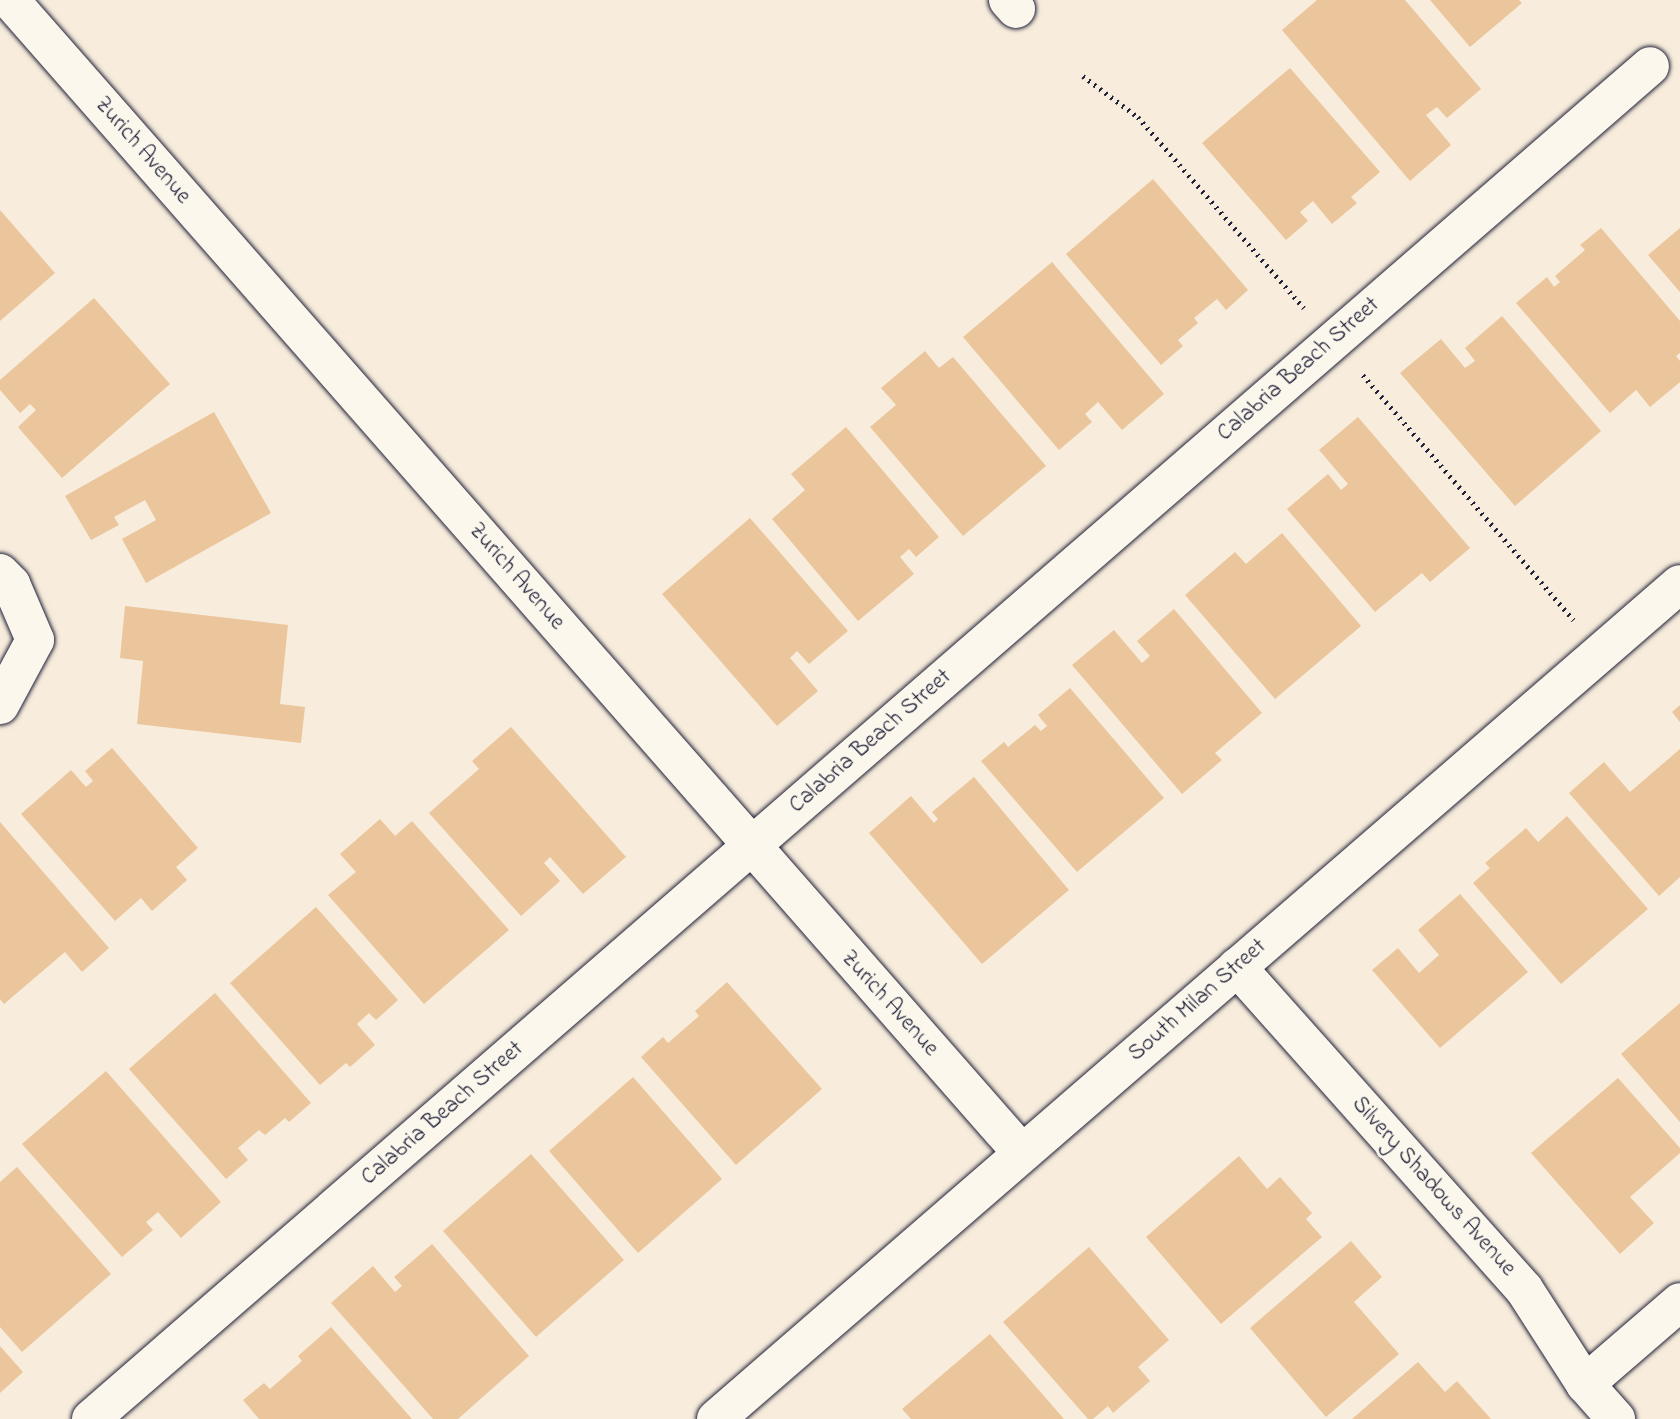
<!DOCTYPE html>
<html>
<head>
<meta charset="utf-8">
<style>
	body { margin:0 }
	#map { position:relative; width:1680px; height:1419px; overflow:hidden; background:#f8eddc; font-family:"Indie Flower",sans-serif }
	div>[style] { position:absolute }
	.building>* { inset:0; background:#ebc59b }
	.path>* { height:4.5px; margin-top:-2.25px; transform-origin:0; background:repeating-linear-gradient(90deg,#22223b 0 2px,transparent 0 7px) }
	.roads { filter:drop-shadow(0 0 2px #22223b) drop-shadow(0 0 2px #22223b) }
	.street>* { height:38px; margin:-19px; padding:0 19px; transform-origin:19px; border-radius:19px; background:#fbf7ec }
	span { translate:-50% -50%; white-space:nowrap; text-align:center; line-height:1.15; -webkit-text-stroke:6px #fbf7ec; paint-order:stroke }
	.street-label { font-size:23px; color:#22223b }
</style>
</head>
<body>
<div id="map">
	<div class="building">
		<div style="clip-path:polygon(1317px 0,1405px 0,1481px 89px,1447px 118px,1437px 107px,1426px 115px,1451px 145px,1410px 181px,1282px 30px)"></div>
		<div style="clip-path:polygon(1430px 0,1519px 0,1522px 3px,1470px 47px)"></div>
		<div style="clip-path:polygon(1290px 68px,1380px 172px,1351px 197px,1357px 203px,1332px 224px,1313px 201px,1300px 212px,1308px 221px,1286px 240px,1202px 143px)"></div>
		<div style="clip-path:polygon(1153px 179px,1248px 290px,1226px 310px,1217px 299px,1194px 318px,1198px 323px,1178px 340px,1183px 346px,1161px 365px,1066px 254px)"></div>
		<div style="clip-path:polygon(0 210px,55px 273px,0 321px)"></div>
		<div style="clip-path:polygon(1601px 228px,1680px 321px,1680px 353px,1676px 356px,1680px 361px,1680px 382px,1650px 407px,1636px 390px,1610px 413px,1516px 303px,1547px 277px,1554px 287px,1560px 282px,1555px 276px,1585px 250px,1580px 245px)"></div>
		<div style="clip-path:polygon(1680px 228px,1680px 292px,1648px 255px)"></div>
		<div style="clip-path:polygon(1052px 262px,1164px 394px,1122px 430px,1098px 402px,1085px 414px,1092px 422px,1059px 450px,963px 337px)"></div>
		<div style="clip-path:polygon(94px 298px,170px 384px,62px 478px,18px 427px,36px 410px,30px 404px,20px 413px,0 390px,0 380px)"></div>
		<div style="clip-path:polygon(1502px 316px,1601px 431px,1515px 506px,1400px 373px,1441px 339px,1465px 368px,1475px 361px,1465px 348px)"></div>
		<div style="clip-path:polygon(925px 351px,939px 368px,953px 357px,1046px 466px,963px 536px,870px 427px,896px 405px,881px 388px)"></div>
		<div style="clip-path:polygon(214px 412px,271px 513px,146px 583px,122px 539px,156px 520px,145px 500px,114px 517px,119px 525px,91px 540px,65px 496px)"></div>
		<div style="clip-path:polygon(1358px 417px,1470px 548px,1430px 582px,1422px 573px,1375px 612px,1287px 509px,1328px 474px,1341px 490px,1348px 484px,1319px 450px)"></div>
		<div style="clip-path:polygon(846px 427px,939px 537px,916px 557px,909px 549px,900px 557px,914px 574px,858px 621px,772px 519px,805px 490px,791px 474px)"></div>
		<div style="clip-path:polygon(750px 518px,848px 631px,809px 664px,797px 651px,790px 658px,818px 691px,777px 726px,662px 594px)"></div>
		<div style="clip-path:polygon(1282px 533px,1361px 626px,1275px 699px,1185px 595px,1235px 552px,1246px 564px)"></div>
		<div style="clip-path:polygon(125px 606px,288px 625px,280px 704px,305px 707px,301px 743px,137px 724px,143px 661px,120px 658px)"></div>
		<div style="clip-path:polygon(1174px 609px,1262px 713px,1215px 753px,1222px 760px,1182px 794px,1072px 665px,1114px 630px,1142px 663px,1150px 656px,1137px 641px)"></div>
		<div style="clip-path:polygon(1070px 688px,1164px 798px,1077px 872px,981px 761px,1004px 742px,1008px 747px,1035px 725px,1041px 731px,1047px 726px,1038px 715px)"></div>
		<div style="clip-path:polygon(1680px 705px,1680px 722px,1672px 712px)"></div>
		<div style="clip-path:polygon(511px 727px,626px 857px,583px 894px,550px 857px,544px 863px,560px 881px,521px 916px,429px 813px,479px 769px,472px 761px)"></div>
		<div style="clip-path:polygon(112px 748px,198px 848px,176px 867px,187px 880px,152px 911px,141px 898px,115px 921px,21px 814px,71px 770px,86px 787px,93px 781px,85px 771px)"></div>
		<div style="clip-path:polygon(1680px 749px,1680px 877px,1659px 896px,1569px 793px,1604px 762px,1630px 792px)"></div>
		<div style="clip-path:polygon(974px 777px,1069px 890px,982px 964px,869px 833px,911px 796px,934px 823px,938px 819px,932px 812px)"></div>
		<div style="clip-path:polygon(1567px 816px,1648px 909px,1561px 984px,1473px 883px,1490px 868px,1485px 863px,1526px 828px,1538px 842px)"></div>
		<div style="clip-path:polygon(380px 819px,395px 836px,412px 821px,509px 930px,424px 1004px,328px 895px,356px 872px,340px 854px)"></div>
		<div style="clip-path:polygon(0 822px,109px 948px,82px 972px,65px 952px,4px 1004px,0 999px)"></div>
		<div style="clip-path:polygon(1460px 894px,1528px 972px,1440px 1048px,1372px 970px,1398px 948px,1419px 973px,1439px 955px,1418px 930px)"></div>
		<div style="clip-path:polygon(316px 907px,398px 1000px,376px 1020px,369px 1013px,357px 1024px,375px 1045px,350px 1067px,346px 1063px,320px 1085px,230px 983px)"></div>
		<div style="clip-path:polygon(727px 982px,822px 1089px,736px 1165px,641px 1057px,663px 1037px,668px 1043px,699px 1016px,695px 1011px)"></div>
		<div style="clip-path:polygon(215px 993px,311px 1103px,289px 1122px,285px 1118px,265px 1135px,259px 1130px,238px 1148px,248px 1160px,226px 1179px,129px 1069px)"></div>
		<div style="clip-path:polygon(1680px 1003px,1680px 1122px,1621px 1054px)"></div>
		<div style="clip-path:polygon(106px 1071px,221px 1202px,181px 1238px,158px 1212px,146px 1222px,153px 1230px,122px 1257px,22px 1144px)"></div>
		<div style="clip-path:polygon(633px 1077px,722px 1179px,638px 1253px,549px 1151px)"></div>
		<div style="clip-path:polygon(1618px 1078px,1680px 1148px,1680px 1153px,1630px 1197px,1654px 1223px,1620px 1254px,1531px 1153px)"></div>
		<div style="clip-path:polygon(531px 1154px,624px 1260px,536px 1337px,443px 1231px)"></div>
		<div style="clip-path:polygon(1239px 1156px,1267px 1189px,1280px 1177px,1312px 1213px,1306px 1219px,1322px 1237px,1221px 1324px,1146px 1237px)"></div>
		<div style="clip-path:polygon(17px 1167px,111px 1274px,22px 1352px,0 1327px,0 1182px)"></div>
		<div style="clip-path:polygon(1351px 1241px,1382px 1277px,1354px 1302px,1399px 1354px,1326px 1417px,1250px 1328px)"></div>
		<div style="clip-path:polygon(432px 1244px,529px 1356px,458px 1419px,433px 1419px,331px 1303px,373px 1266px,395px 1292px,402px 1286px,394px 1277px)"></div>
		<div style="clip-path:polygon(1089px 1247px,1169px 1340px,1138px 1367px,1150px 1381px,1113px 1413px,1108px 1406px,1093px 1419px,1088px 1419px,1003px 1322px)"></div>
		<div style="clip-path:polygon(331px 1327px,412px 1419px,259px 1419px,243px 1400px,264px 1383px,270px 1389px,302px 1361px,298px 1356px)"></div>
		<div style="clip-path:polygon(990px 1334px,1064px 1419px,911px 1419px,902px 1409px)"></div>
		<div style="clip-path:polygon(0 1346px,23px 1372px,0 1393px)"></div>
		<div style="clip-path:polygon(1418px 1362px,1445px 1392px,1457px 1381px,1491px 1419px,1352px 1419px)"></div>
	</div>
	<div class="path">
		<div style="left:1083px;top:76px;width:69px;rotate:36.7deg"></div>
		<div style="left:1138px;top:117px;width:253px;rotate:49deg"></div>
		<div style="left:1363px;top:375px;width:323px;rotate:49.3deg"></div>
	</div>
	<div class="roads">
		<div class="street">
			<div style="left:10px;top:0;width:1534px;rotate:48.73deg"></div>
			<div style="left:1008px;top:0;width:12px;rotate:48deg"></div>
			<div style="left:0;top:573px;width:16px;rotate:45deg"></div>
			<div style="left:11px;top:584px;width:61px;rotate:66.8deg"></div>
			<div style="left:35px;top:640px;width:74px;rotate:118.3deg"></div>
			<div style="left:1237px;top:967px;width:431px;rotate:48.3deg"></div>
			<div style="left:1524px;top:1289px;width:113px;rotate:57.3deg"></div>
			<div style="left:1585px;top:1384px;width:47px;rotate:48.5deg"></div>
			<div style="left:1585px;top:1384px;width:125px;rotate:-40.8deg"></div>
			<div style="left:91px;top:1419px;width:2064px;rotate:-40.95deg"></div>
			<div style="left:716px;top:1419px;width:1275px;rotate:-40.9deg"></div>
		</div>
	</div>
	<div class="street-label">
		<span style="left:142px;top:151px;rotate:49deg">Zurich Avenue</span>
		<span style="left:1299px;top:370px;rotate:-41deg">Calabria Beach Street</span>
		<span style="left:516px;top:577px;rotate:49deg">Zurich Avenue</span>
		<span style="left:871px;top:742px;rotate:-41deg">Calabria Beach Street</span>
		<span style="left:1198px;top:1001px;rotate:-41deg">South Milan Street</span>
		<span style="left:889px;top:1004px;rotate:48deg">Zurich Avenue</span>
		<span style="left:443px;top:1114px;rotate:-41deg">Calabria Beach Street</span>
		<span style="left:1433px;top:1187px;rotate:48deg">Silvery Shadows Avenue</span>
	</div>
</div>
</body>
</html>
